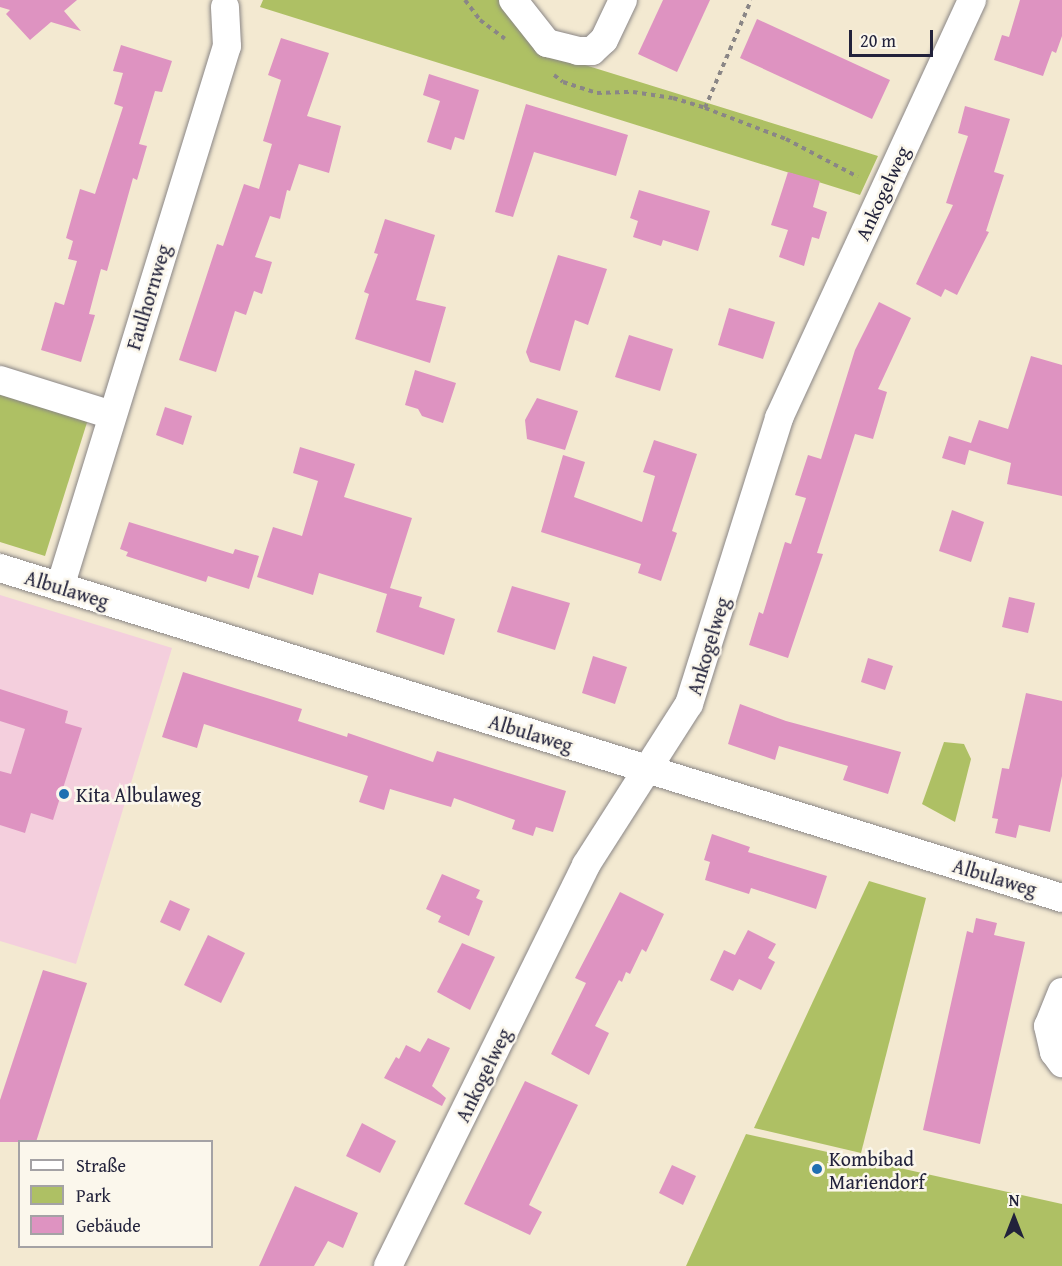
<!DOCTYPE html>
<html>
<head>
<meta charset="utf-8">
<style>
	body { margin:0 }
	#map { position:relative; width:1062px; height:1266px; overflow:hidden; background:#f3e9d1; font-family:"Gentium Book Plus",serif }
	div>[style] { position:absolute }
	.built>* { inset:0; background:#f4cfdd }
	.green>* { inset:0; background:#aec064 }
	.building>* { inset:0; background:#de93c1 }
	.path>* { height:4px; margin-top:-2px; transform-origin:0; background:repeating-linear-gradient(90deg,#8a8686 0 4.5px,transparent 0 9px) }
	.roads { filter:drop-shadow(0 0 2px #8a8686) drop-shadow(0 0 2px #8a8686) }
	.minor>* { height:28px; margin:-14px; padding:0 14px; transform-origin:14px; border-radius:14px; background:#fff }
	.dots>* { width:16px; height:16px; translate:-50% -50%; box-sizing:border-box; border:3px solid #fbf7ec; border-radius:50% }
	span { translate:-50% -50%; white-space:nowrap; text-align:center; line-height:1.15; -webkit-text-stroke:5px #fbf7ec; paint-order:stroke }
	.street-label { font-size:20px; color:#22223b }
	.poi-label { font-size:20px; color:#22223b }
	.left { translate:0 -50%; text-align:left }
	.legend { position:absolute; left:18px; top:1140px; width:195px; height:108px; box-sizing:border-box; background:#fbf7ec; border:2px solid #a4a2a5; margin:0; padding:8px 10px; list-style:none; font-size:18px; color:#22223b }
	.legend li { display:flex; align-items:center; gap:12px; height:30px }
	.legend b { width:30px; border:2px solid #a4a2a5 }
	.north { position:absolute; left:984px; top:1188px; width:60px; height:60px; -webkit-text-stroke:4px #fbf7ec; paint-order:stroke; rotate:0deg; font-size:16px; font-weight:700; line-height:24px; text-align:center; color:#22223b }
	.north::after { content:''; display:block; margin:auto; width:21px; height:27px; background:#22223b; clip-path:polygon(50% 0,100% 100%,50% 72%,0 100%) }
	.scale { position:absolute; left:849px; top:30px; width:84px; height:27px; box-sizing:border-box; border:3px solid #22223b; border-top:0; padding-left:8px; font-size:18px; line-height:21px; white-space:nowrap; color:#22223b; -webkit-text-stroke:4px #fbf7ec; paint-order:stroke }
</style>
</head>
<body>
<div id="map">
	<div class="built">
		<div style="clip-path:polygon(0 595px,172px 648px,76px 964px,0 941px)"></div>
	</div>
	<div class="green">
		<div style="clip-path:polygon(263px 0,500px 0,543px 52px,878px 156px,860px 195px,260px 7px)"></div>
		<div style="clip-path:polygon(0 386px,90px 413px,45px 556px,0 542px)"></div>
		<div style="clip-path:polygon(944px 742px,964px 744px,971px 759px,955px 822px,922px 804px)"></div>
		<div style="clip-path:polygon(869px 881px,926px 898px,861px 1153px,754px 1128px)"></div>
		<div style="clip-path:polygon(746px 1134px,1062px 1204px,1062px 1266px,686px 1266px)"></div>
	</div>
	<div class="building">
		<div style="clip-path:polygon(0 0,77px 0,64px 11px,81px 31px,51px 22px,30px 40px,6px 14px,10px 10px,0 7px)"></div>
		<div style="clip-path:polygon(663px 0,710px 0,677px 72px,638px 54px)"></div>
		<div style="clip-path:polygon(1020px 0,1062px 0,1062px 36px,1056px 53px,1052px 51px,1043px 76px,994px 60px,1002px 35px,1009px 37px)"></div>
		<div style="clip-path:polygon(757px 19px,890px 80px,872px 119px,740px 58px)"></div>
		<div style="clip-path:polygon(281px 38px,329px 53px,307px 116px,341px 126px,329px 173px,299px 164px,290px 191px,287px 190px,280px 219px,270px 216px,255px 257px,272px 262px,262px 294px,254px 291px,246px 315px,235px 311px,216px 372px,179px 360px,217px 244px,223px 246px,244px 184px,259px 189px,272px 144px,263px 141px,281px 80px,268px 75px)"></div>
		<div style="clip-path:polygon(121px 45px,172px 61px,162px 92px,155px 91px,139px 144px,147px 146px,137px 180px,133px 178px,107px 271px,101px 269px,89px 314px,95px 315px,81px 362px,41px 350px,55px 302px,64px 305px,77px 261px,68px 259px,73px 241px,66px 238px,80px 189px,95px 194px,123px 107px,114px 104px,123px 73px,113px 71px)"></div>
		<div style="clip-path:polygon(429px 74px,479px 90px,464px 140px,455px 137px,451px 150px,427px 142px,440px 101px,423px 95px)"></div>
		<div style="clip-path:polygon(526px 104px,628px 135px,616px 176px,534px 152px,513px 217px,495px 212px)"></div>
		<div style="clip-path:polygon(965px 106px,1010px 119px,994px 172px,1004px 175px,986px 231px,989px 232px,957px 295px,945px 289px,941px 297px,916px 284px,953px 205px,946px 203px,968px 136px,958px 133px)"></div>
		<div style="clip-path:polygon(788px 172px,820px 181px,813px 207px,827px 212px,819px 239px,812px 237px,804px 266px,779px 257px,788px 230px,771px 225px)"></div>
		<div style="clip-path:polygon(639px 190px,710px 211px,698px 251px,663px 240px,661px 246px,633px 237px,638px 221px,630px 218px)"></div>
		<div style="clip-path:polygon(385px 219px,435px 235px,416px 300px,446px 307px,430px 363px,355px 339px,369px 294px,364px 292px,378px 254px,374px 253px)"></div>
		<div style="clip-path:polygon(558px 255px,607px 269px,588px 325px,575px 320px,560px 371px,530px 362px,526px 352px)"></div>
		<div style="clip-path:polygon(879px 302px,911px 318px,878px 389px,887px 392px,873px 439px,855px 434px,817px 553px,823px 554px,788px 658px,749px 645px,759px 612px,763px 614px,785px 542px,791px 544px,806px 498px,795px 495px,808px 455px,821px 459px,855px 350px)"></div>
		<div style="clip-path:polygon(729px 308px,775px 322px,763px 359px,718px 345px)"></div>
		<div style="clip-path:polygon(629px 335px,673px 349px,660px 391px,615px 377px)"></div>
		<div style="clip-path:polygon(1031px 356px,1062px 365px,1062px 496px,1007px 484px,1011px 463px,969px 450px,965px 465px,942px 458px,949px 436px,971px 443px,979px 420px,1008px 429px)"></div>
		<div style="clip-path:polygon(415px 370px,456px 383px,443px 423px,422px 416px,418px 409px,405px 405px)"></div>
		<div style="clip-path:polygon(537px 398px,578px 411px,565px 450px,527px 439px,525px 420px)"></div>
		<div style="clip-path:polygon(165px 407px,192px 416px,183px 445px,156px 435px)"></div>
		<div style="clip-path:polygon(654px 440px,697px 454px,672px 531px,677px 533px,661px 581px,638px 573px,641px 564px,541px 532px,563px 455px,585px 462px,574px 497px,642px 522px,655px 476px,643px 472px)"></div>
		<div style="clip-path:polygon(300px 447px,355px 464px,344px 497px,412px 518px,390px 588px,422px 597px,419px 607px,455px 619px,444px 655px,376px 632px,387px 594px,319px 573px,313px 595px,257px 577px,273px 527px,302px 536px,318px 481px,293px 473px)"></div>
		<div style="clip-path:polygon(952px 510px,984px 522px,971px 562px,939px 551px)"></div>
		<div style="clip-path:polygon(129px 522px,233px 554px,235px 549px,259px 556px,249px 589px,208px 576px,206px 582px,126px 556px,128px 552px,120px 549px)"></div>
		<div style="clip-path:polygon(512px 586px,570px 603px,555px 650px,497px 632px)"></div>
		<div style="clip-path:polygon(1009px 597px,1035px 603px,1028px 633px,1002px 627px)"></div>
		<div style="clip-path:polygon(593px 656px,627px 667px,615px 704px,582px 693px)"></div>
		<div style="clip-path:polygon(868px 658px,893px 666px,885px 690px,861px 682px)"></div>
		<div style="clip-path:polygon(183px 672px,302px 709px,298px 721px,347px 737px,348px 733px,433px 762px,437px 751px,566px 791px,553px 832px,536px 827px,533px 836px,512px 829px,515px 820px,454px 798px,451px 807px,390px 789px,384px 810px,359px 802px,368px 776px,204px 724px,197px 748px,162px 737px)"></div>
		<div style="clip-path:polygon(0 689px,68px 711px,65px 723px,82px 728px,53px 820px,31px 813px,25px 833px,0 825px,0 771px,11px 774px,25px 729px,0 721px)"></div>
		<div style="clip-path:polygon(1026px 693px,1062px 701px,1062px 776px,1050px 832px,1019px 825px,1016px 838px,995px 833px,998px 819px,992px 818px,1002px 768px,1009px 769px)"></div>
		<div style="clip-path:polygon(740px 704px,786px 721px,901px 752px,888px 794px,843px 780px,848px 766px,779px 746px,775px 760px,728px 744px)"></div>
		<div style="clip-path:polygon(712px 834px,750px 847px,748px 852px,827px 876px,816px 909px,751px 888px,749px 894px,705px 880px,710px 862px,704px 860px)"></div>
		<div style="clip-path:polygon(442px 874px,480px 890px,476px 898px,483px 901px,469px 936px,438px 922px,441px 916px,426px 909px)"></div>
		<div style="clip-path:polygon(620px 892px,664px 914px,646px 952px,642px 949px,630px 974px,626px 972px,622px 982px,619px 980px,595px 1026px,609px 1033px,589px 1075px,551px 1054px,586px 983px,575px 978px)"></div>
		<div style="clip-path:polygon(170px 900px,190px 909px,180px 931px,160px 922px)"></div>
		<div style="clip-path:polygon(976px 918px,997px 923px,994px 935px,1025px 942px,980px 1144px,923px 1130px,967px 931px,973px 933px)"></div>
		<div style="clip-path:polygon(748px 930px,776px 944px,768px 958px,775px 962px,761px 990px,739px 979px,733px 991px,710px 980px,724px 950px,735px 955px)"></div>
		<div style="clip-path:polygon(208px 935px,245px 953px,221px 1003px,184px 985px)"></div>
		<div style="clip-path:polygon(462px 943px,495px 957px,470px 1010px,437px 992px)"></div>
		<div style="clip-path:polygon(43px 970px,87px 983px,36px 1142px,0 1142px,0 1100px)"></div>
		<div style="clip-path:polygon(428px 1038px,450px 1048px,432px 1086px,446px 1098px,442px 1106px,384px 1078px,396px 1057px,399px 1059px,406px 1045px,420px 1052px)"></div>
		<div style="clip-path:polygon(525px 1081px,578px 1105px,529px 1205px,542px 1212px,530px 1235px,464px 1204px)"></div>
		<div style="clip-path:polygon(362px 1123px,396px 1141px,380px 1173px,346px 1156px)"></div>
		<div style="clip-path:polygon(672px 1165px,696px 1176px,683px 1205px,659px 1193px)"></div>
		<div style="clip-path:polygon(295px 1186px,358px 1213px,343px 1248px,328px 1241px,314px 1266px,259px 1266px)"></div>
	</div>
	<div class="path">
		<div style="left:465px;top:0;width:25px;rotate:53deg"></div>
		<div style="left:480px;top:20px;width:31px;rotate:37deg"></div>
		<div style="left:554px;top:75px;width:11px;rotate:38deg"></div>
		<div style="left:563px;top:82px;width:36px;rotate:18deg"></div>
		<div style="left:597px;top:93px;width:36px;rotate:-2deg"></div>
		<div style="left:633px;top:92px;width:40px;rotate:8.5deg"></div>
		<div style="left:673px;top:98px;width:34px;rotate:17deg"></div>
		<div style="left:705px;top:108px;width:87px;rotate:20.9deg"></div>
		<div style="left:786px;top:139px;width:81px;rotate:27.8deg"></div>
		<div style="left:705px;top:108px;width:117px;rotate:-66.9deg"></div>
	</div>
	<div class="roads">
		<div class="minor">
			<div style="left:513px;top:0;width:55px;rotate:51.7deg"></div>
			<div style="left:547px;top:43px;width:32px;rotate:14deg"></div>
			<div style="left:578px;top:51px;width:14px"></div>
			<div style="left:592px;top:51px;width:16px;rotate:-43deg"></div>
			<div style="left:604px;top:40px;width:44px;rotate:-64.6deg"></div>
			<div style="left:0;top:380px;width:117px;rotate:17.4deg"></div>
			<div style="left:0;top:568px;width:1112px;rotate:17.26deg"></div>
			<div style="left:60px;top:587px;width:566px;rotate:-72.85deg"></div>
			<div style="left:227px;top:46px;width:39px;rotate:-93deg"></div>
			<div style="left:1062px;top:992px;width:37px;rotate:112deg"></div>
			<div style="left:1048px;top:1026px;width:27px;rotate:77deg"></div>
			<div style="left:1054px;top:1052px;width:14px;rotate:54deg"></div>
			<div style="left:388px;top:1266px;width:447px;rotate:-63.7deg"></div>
			<div style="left:586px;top:865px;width:191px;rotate:-57.4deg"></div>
			<div style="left:689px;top:704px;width:300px;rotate:-72.5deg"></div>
			<div style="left:779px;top:418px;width:460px;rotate:-65.2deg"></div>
		</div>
	</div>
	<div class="dots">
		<div style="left:64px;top:794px;background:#1f6fb2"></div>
		<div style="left:817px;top:1169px;background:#1f6fb2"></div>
	</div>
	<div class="street-label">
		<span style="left:882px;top:193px;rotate:-65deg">Ankogelweg</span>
		<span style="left:148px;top:297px;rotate:-73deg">Faulhornweg</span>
		<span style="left:67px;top:589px;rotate:17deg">Albulaweg</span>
		<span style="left:708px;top:646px;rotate:-73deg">Ankogelweg</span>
		<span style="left:531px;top:733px;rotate:17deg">Albulaweg</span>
		<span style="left:995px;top:877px;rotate:17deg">Albulaweg</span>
		<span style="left:483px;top:1075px;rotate:-64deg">Ankogelweg</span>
	</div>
	<div class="poi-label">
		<span class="left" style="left:76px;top:794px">Kita Albulaweg</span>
		<span class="left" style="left:829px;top:1170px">Kombibad<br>Mariendorf</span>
	</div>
	<ul class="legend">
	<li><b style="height:8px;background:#fff"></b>Straße</li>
	<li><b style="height:16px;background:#aec064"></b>Park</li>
	<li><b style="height:16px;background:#de93c1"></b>Gebäude</li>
	</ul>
	<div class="north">N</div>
	<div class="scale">20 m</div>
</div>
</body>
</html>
